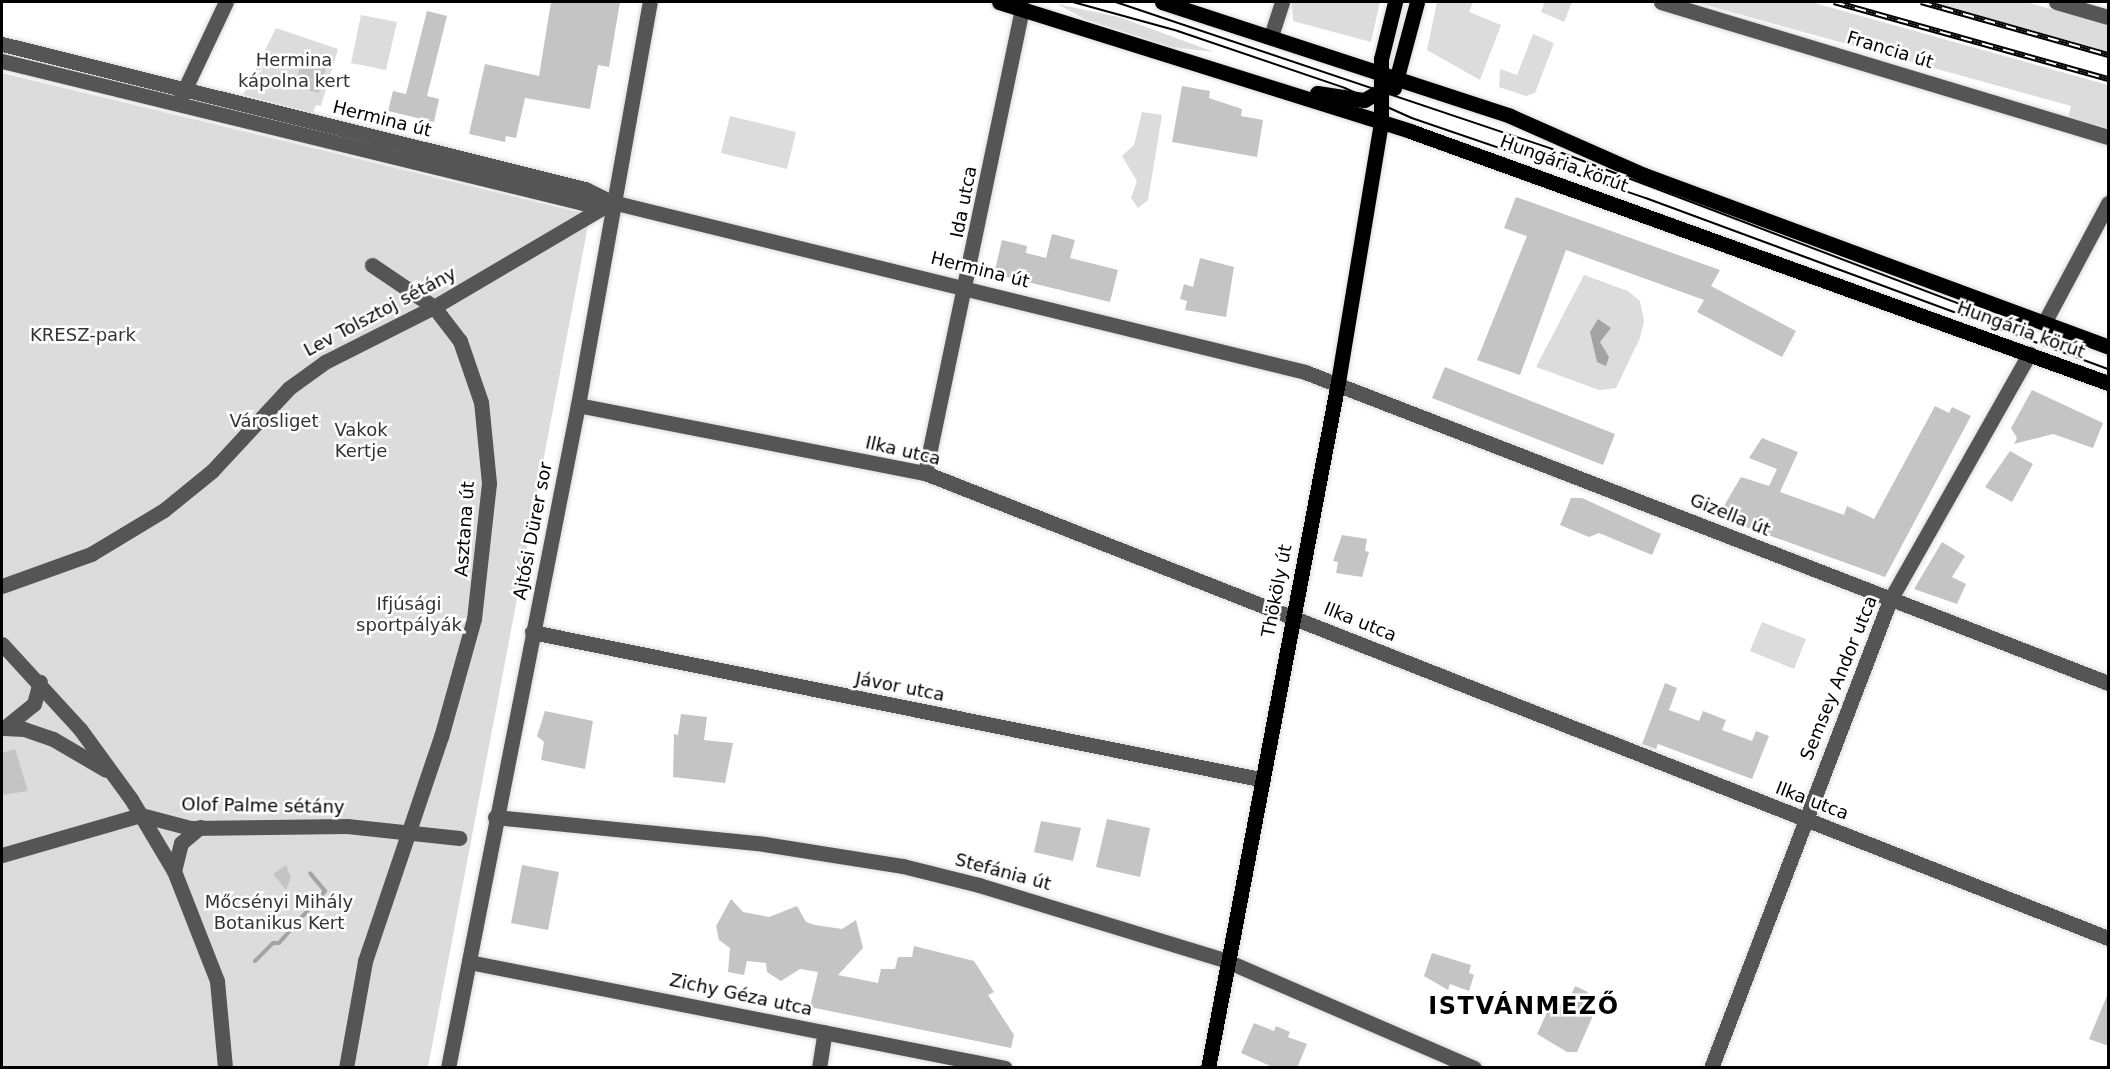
<!DOCTYPE html>
<html>
<head>
<meta charset="utf-8">
<style>
	body { margin:0 }
	#map { position:relative; width:2110px; height:1069px; overflow:hidden; background:#fff; font-family:"DejaVu Sans",sans-serif }
	div>[style] { position:absolute }
	.green>* { inset:0; background:#dcdcdc }
	.water>* { inset:0; background:#a3a3a3 }
	.stream>* { height:4px; margin:-2px; padding:0 2px; transform-origin:2px; border-radius:2px; background:#a3a3a3 }
	.building>* { inset:0; background:#c4c4c4 }
	.roads { filter:drop-shadow(0 0 2px #dbdbdb) drop-shadow(0 0 2px #dbdbdb) }
	.minor>* { height:15px; margin:-7.5px; padding:0 7.5px; transform-origin:7.5px; border-radius:7.5px; background:#555 }
	.major>* { height:15px; margin:-7.5px; padding:0 7.5px; transform-origin:7.5px; border-radius:7.5px; background:#000 }
	.tram>* { height:1.5px; margin:-0.75px; padding:0 0.75px; transform-origin:0.75px; border-radius:0.75px; background:#000 }
	.rail>* { height:6px; margin-top:-3px; transform-origin:0; background:repeating-linear-gradient(90deg,#fff 0 11px,#000 0 22px); box-sizing:border-box; border-block:2px solid #000 }
	span { translate:-50% -50%; white-space:nowrap; text-align:center; line-height:1.15; -webkit-text-stroke:5px #fff; paint-order:stroke }
	.street-label { font-size:18px; color:#000 }
	.park-label { font-size:18px; color:#333 }
	.district-label { font-size:24px; color:#000; font-weight:700; letter-spacing:1.5px }
	.frame { position:absolute; inset:0; border:3px solid #000; pointer-events:none }
</style>
</head>
<body>
<div id="map">
	<div class="green">
		<div style="clip-path:polygon(1292px 2px,1380px 2px,1371px 42px,1293px 21px)"></div>
		<div style="clip-path:polygon(1437px 2px,1473px 2px,1469px 12px,1501px 25px,1480px 80px,1427px 50px)"></div>
		<div style="clip-path:polygon(1538px 2px,1572px 2px,1564px 22px,1541px 12px,1544px 4px)"></div>
		<div style="clip-path:polygon(1695px 2px,1811px 2px,2108px 85px,2108px 128px,2068px 118px,2071px 106px)"></div>
		<div style="clip-path:polygon(1931px 2px,2026px 2px,2108px 25px,2108px 52px)"></div>
		<div style="clip-path:polygon(1057px 4px,1119px 17px,1214px 52px,1171px 47px,1085px 19px)"></div>
		<div style="clip-path:polygon(361px 15px,397px 22px,386px 70px,351px 63px)"></div>
		<div style="clip-path:polygon(276px 28px,338px 49px,321px 106px,316px 105px,313px 113px,243px 95px)"></div>
		<div style="clip-path:polygon(1533px 34px,1554px 43px,1535px 93px,1526px 96px,1499px 87px,1500px 69px,1517px 75px)"></div>
		<div style="clip-path:polygon(2px 73px,590px 215px,428px 1067px,2px 1067px)"></div>
		<div style="clip-path:polygon(1142px 112px,1162px 115px,1148px 200px,1138px 208px,1131px 198px,1137px 181px,1122px 156px,1134px 145px)"></div>
		<div style="clip-path:polygon(730px 116px,796px 132px,787px 169px,721px 153px)"></div>
		<div style="clip-path:polygon(1584px 275px,1628px 291px,1640px 301px,1644px 321px,1640px 338px,1616px 388px,1599px 390px,1536px 367px)"></div>
		<div style="clip-path:polygon(1762px 622px,1806px 639px,1794px 669px,1750px 651px)"></div>
	</div>
	<div class="water">
		<div style="clip-path:polygon(1598px 319px,1611px 328px,1600px 342px,1609px 357px,1606px 366px,1597px 362px,1590px 332px)"></div>
	</div>
	<div class="stream">
		<div style="left:255px;top:961px;width:25px;rotate:-45deg"></div>
		<div style="left:273px;top:943px;width:6px"></div>
		<div style="left:279px;top:943px;width:69px;rotate:-48.5deg"></div>
		<div style="left:325px;top:891px;width:23px;rotate:-130deg"></div>
	</div>
	<div class="building">
		<div style="clip-path:polygon(551px 2px,620px 2px,609px 67px,598px 65px,590px 109px,525px 98px,516px 138px,506px 136px,505px 142px,469px 134px,485px 64px,539px 76px)"></div>
		<div style="clip-path:polygon(427px 11px,447px 16px,427px 96px,439px 99px,434px 122px,388px 111px,393px 91px,406px 94px)"></div>
		<div style="clip-path:polygon(304px 51px,329px 57px,319px 93px,295px 87px)"></div>
		<div style="clip-path:polygon(1182px 86px,1210px 91px,1209px 98px,1242px 109px,1241px 116px,1263px 120px,1257px 157px,1172px 142px)"></div>
		<div style="clip-path:polygon(1516px 197px,1720px 270px,1711px 286px,1796px 331px,1782px 357px,1697px 312px,1704px 300px,1566px 250px,1520px 375px,1477px 360px,1527px 236px,1504px 228px)"></div>
		<div style="clip-path:polygon(1052px 234px,1075px 240px,1070px 258px,1118px 270px,1110px 302px,994px 274px,1002px 240px,1027px 246px,1026px 253px,1046px 258px)"></div>
		<div style="clip-path:polygon(1200px 258px,1234px 267px,1226px 317px,1185px 310px,1187px 301px,1180px 299px,1184px 284px,1193px 287px)"></div>
		<div style="clip-path:polygon(1445px 367px,1615px 434px,1603px 465px,1432px 398px)"></div>
		<div style="clip-path:polygon(2032px 390px,2103px 423px,2093px 448px,2053px 434px,2014px 444px,2017px 438px,2011px 428px)"></div>
		<div style="clip-path:polygon(1935px 406px,1949px 413px,1952px 407px,1971px 416px,1885px 577px,1729px 521px,1731px 516px,1721px 511px,1741px 477px,1769px 486px,1777px 469px,1749px 458px,1762px 438px,1798px 452px,1780px 492px,1844px 515px,1847px 506px,1874px 519px)"></div>
		<div style="clip-path:polygon(2010px 451px,2033px 464px,2012px 502px,1985px 487px)"></div>
		<div style="clip-path:polygon(1571px 498px,1582px 498px,1661px 534px,1652px 555px,1599px 533px,1589px 537px,1560px 525px)"></div>
		<div style="clip-path:polygon(1342px 535px,1367px 539px,1365px 551px,1369px 552px,1362px 577px,1336px 573px,1338px 562px,1333px 561px)"></div>
		<div style="clip-path:polygon(1942px 542px,1965px 556px,1952px 577px,1966px 584px,1957px 604px,1914px 589px)"></div>
		<div style="clip-path:polygon(1665px 683px,1677px 688px,1669px 710px,1699px 721px,1703px 711px,1726px 720px,1722px 730px,1752px 741px,1756px 731px,1769px 736px,1752px 779px,1658px 744px,1656px 749px,1642px 744px)"></div>
		<div style="clip-path:polygon(545px 711px,593px 721px,585px 769px,541px 760px,544px 742px,537px 736px)"></div>
		<div style="clip-path:polygon(681px 714px,707px 717px,704px 740px,733px 743px,725px 783px,673px 777px,674px 734px,678px 735px)"></div>
		<div style="clip-path:polygon(15px 749px,28px 791px,2px 795px,2px 753px)"></div>
		<div style="clip-path:polygon(1107px 819px,1150px 828px,1140px 877px,1096px 867px)"></div>
		<div style="clip-path:polygon(1041px 821px,1081px 828px,1073px 861px,1034px 852px)"></div>
		<div style="clip-path:polygon(286px 865px,291px 877px,286px 890px,273px 874px)"></div>
		<div style="clip-path:polygon(522px 865px,559px 872px,548px 930px,511px 923px)"></div>
		<div style="clip-path:polygon(731px 899px,743px 912px,769px 917px,797px 906px,806px 922px,815px 925px,842px 929px,856px 920px,863px 948px,838px 975px,878px 983px,881px 969px,895px 969px,898px 957px,912px 957px,914px 946px,974px 961px,994px 992px,988px 995px,1014px 1035px,1011px 1048px,810px 1007px,818px 972px,800px 969px,781px 981px,767px 972px,766px 963px,747px 961px,744px 975px,728px 972px,730px 948px,719px 940px,716px 926px)"></div>
		<div style="clip-path:polygon(1432px 953px,1471px 965px,1469px 973px,1474px 975px,1469px 991px,1450px 984px,1448px 990px,1424px 976px)"></div>
		<div style="clip-path:polygon(1575px 986px,1588px 992px,1582px 1006px,1595px 1011px,1577px 1052px,1567px 1052px,1537px 1034px,1552px 1002px,1566px 1007px)"></div>
		<div style="clip-path:polygon(2109px 991px,2109px 1046px,2089px 1039px)"></div>
		<div style="clip-path:polygon(1254px 1023px,1274px 1031px,1276px 1026px,1290px 1032px,1288px 1037px,1307px 1044px,1297px 1068px,1275px 1068px,1241px 1053px)"></div>
	</div>
	<div class="roads">
		<div class="minor">
			<div style="left:1661px;top:2px;width:467px;rotate:16.8deg"></div>
			<div style="left:2056px;top:2px;width:54px;rotate:16.1deg"></div>
			<div style="left:1271px;top:36px;width:36px;rotate:-72deg"></div>
			<div style="left:2px;top:44px;width:601px;rotate:13.97deg"></div>
			<div style="left:585px;top:189px;width:30px;rotate:26deg"></div>
			<div style="left:612px;top:202px;width:714px;rotate:13.78deg"></div>
			<div style="left:1305px;top:372px;width:861px;rotate:21.17deg"></div>
			<div style="left:2px;top:61px;width:598px;rotate:13.73deg"></div>
			<div style="left:583px;top:203px;width:26px;rotate:-2deg"></div>
			<div style="left:181px;top:97px;width:105px;rotate:-64.7deg"></div>
			<div style="left:2044px;top:323px;width:136px;rotate:-61.9deg"></div>
			<div style="left:578px;top:405px;width:354px;rotate:11.1deg"></div>
			<div style="left:925px;top:473px;width:1271px;rotate:21.46deg"></div>
			<div style="left:925px;top:473px;width:476px;rotate:-78.2deg"></div>
			<div style="left:2px;top:586px;width:95px;rotate:-19.8deg"></div>
			<div style="left:91px;top:554px;width:85px;rotate:-31.1deg"></div>
			<div style="left:164px;top:510px;width:62px;rotate:-39.1deg"></div>
			<div style="left:212px;top:471px;width:113px;rotate:-47.1deg"></div>
			<div style="left:289px;top:388px;width:44px;rotate:-35.8deg"></div>
			<div style="left:325px;top:362px;width:122px;rotate:-26.8deg"></div>
			<div style="left:434px;top:307px;width:207px;rotate:-30.5deg"></div>
			<div style="left:532px;top:632px;width:743px;rotate:11.42deg"></div>
			<div style="left:2px;top:644px;width:115px;rotate:47.5deg"></div>
			<div style="left:80px;top:729px;width:87px;rotate:53.9deg"></div>
			<div style="left:131px;top:799px;width:84px;rotate:59.2deg"></div>
			<div style="left:174px;top:871px;width:118px;rotate:68.6deg"></div>
			<div style="left:217px;top:981px;width:87px;rotate:84.7deg"></div>
			<div style="left:4px;top:728px;width:20px;rotate:3deg"></div>
			<div style="left:24px;top:729px;width:31px;rotate:19deg"></div>
			<div style="left:53px;top:739px;width:61px;rotate:30.3deg"></div>
			<div style="left:4px;top:728px;width:38px;rotate:-39deg"></div>
			<div style="left:34px;top:704px;width:23px;rotate:-75deg"></div>
			<div style="left:495px;top:817px;width:270px;rotate:5.7deg"></div>
			<div style="left:764px;top:844px;width:141px;rotate:9deg"></div>
			<div style="left:903px;top:866px;width:78px;rotate:14deg"></div>
			<div style="left:979px;top:885px;width:259px;rotate:17deg"></div>
			<div style="left:1227px;top:961px;width:269px;rotate:23.4deg"></div>
			<div style="left:2px;top:855px;width:145px;rotate:-16.1deg"></div>
			<div style="left:141px;top:815px;width:51px;rotate:14.9deg"></div>
			<div style="left:190px;top:828px;width:157px;rotate:-0.7deg"></div>
			<div style="left:347px;top:826px;width:113px;rotate:6.1deg"></div>
			<div style="left:174px;top:871px;width:29px;rotate:-76deg"></div>
			<div style="left:181px;top:843px;width:25px;rotate:-40deg"></div>
			<div style="left:469px;top:962px;width:546px;rotate:11.19deg"></div>
			<div style="left:346px;top:1068px;width:109px;rotate:-79.9deg"></div>
			<div style="left:365px;top:961px;width:237px;rotate:-71.3deg"></div>
			<div style="left:441px;top:737px;width:123px;rotate:-74.4deg"></div>
			<div style="left:474px;top:619px;width:137px;rotate:-83.7deg"></div>
			<div style="left:489px;top:483px;width:81px;rotate:-95.6deg"></div>
			<div style="left:481px;top:402px;width:65px;rotate:-109deg"></div>
			<div style="left:460px;top:341px;width:43px;rotate:-127.4deg"></div>
			<div style="left:434px;top:307px;width:75px;rotate:-145.9deg"></div>
			<div style="left:448px;top:1068px;width:676px;rotate:-78.91deg"></div>
			<div style="left:578px;top:405px;width:409px;rotate:-79.9deg"></div>
			<div style="left:819px;top:1068px;width:36px;rotate:-81deg"></div>
			<div style="left:1711px;top:1068px;width:501px;rotate:-69.07deg"></div>
			<div style="left:1890px;top:600px;width:283px;rotate:-60.5deg"></div>
		</div>
		<div class="major">
			<div style="left:999px;top:2px;width:431px;rotate:17.4deg"></div>
			<div style="left:1410px;top:131px;width:742px;rotate:19.85deg"></div>
			<div style="left:1162px;top:2px;width:366px;rotate:18.1deg"></div>
			<div style="left:1510px;top:116px;width:146px;rotate:23.8deg"></div>
			<div style="left:1644px;top:175px;width:495px;rotate:20.3deg"></div>
			<div style="left:1394px;top:88px;width:89px;rotate:-75deg"></div>
			<div style="left:1317px;top:93px;width:48px;rotate:8.5deg"></div>
			<div style="left:1364px;top:100px;width:26px;rotate:-29deg"></div>
			<div style="left:1208px;top:1068px;width:698px;rotate:-79.27deg"></div>
			<div style="left:1338px;top:382px;width:265px;rotate:-80.6deg"></div>
			<div style="left:1381px;top:121px;width:62px;rotate:-90deg"></div>
			<div style="left:1381px;top:59px;width:59px;rotate:-76.2deg"></div>
		</div>
	</div>
	<div class="tram">
		<div style="left:1073px;top:2px;width:109px;rotate:15.4deg"></div>
		<div style="left:1178px;top:31px;width:176px;rotate:18.8deg"></div>
		<div style="left:1345px;top:88px;width:73px;rotate:24.1deg"></div>
		<div style="left:1412px;top:118px;width:247px;rotate:18.9deg"></div>
		<div style="left:1646px;top:198px;width:493px;rotate:20.3deg"></div>
		<div style="left:1116px;top:2px;width:460px;rotate:18.6deg"></div>
		<div style="left:1552px;top:149px;width:478px;rotate:20.8deg"></div>
	</div>
	<div class="rail">
		<div style="left:1834px;top:2px;width:285px;rotate:15.7deg"></div>
		<div style="left:1921px;top:2px;width:194px;rotate:15.8deg"></div>
	</div>
	<div class="street-label">
		<span style="left:1890px;top:50px;rotate:17deg">Francia út</span>
		<span style="left:382px;top:119px;rotate:14deg">Hermina út</span>
		<span style="left:1564px;top:164px;rotate:20deg">Hungária körút</span>
		<span style="left:964px;top:202px;rotate:-79deg">Ida utca</span>
		<span style="left:980px;top:270px;rotate:14deg">Hermina út</span>
		<span style="left:380px;top:312px;rotate:-28deg">Lev Tolsztoj sétány</span>
		<span style="left:2021px;top:330px;rotate:20deg">Hungária körút</span>
		<span style="left:903px;top:451px;rotate:13deg">Ilka utca</span>
		<span style="left:1730px;top:515px;rotate:22deg">Gizella út</span>
		<span style="left:465px;top:529px;rotate:-86deg">Asztana út</span>
		<span style="left:533px;top:531px;rotate:-79deg">Ajtósi Dürer sor</span>
		<span style="left:1277px;top:591px;rotate:-79deg">Thököly út</span>
		<span style="left:1360px;top:622px;rotate:22deg">Ilka utca</span>
		<span style="left:1839px;top:678px;rotate:-68deg">Semsey Andor utca</span>
		<span style="left:900px;top:687px;rotate:11deg">Jávor utca</span>
		<span style="left:1812px;top:801px;rotate:21deg">Ilka utca</span>
		<span style="left:263px;top:806px;rotate:1deg">Olof Palme sétány</span>
		<span style="left:1003px;top:872px;rotate:15deg">Stefánia út</span>
		<span style="left:741px;top:995px;rotate:12deg">Zichy Géza utca</span>
	</div>
	<div class="park-label">
		<span style="left:294px;top:71px">Hermina<br>kápolna kert</span>
		<span style="left:83px;top:335px">KRESZ-park</span>
		<span style="left:274px;top:421px">Városliget</span>
		<span style="left:361px;top:441px">Vakok<br>Kertje</span>
		<span style="left:409px;top:615px">Ifjúsági<br>sportpályák</span>
		<span style="left:279px;top:913px">Mőcsényi Mihály<br>Botanikus Kert</span>
	</div>
	<div class="district-label">
		<span style="left:1524px;top:1007px">ISTVÁNMEZŐ</span>
	</div>
	<div class="frame"></div>
</div>
</body>
</html>
